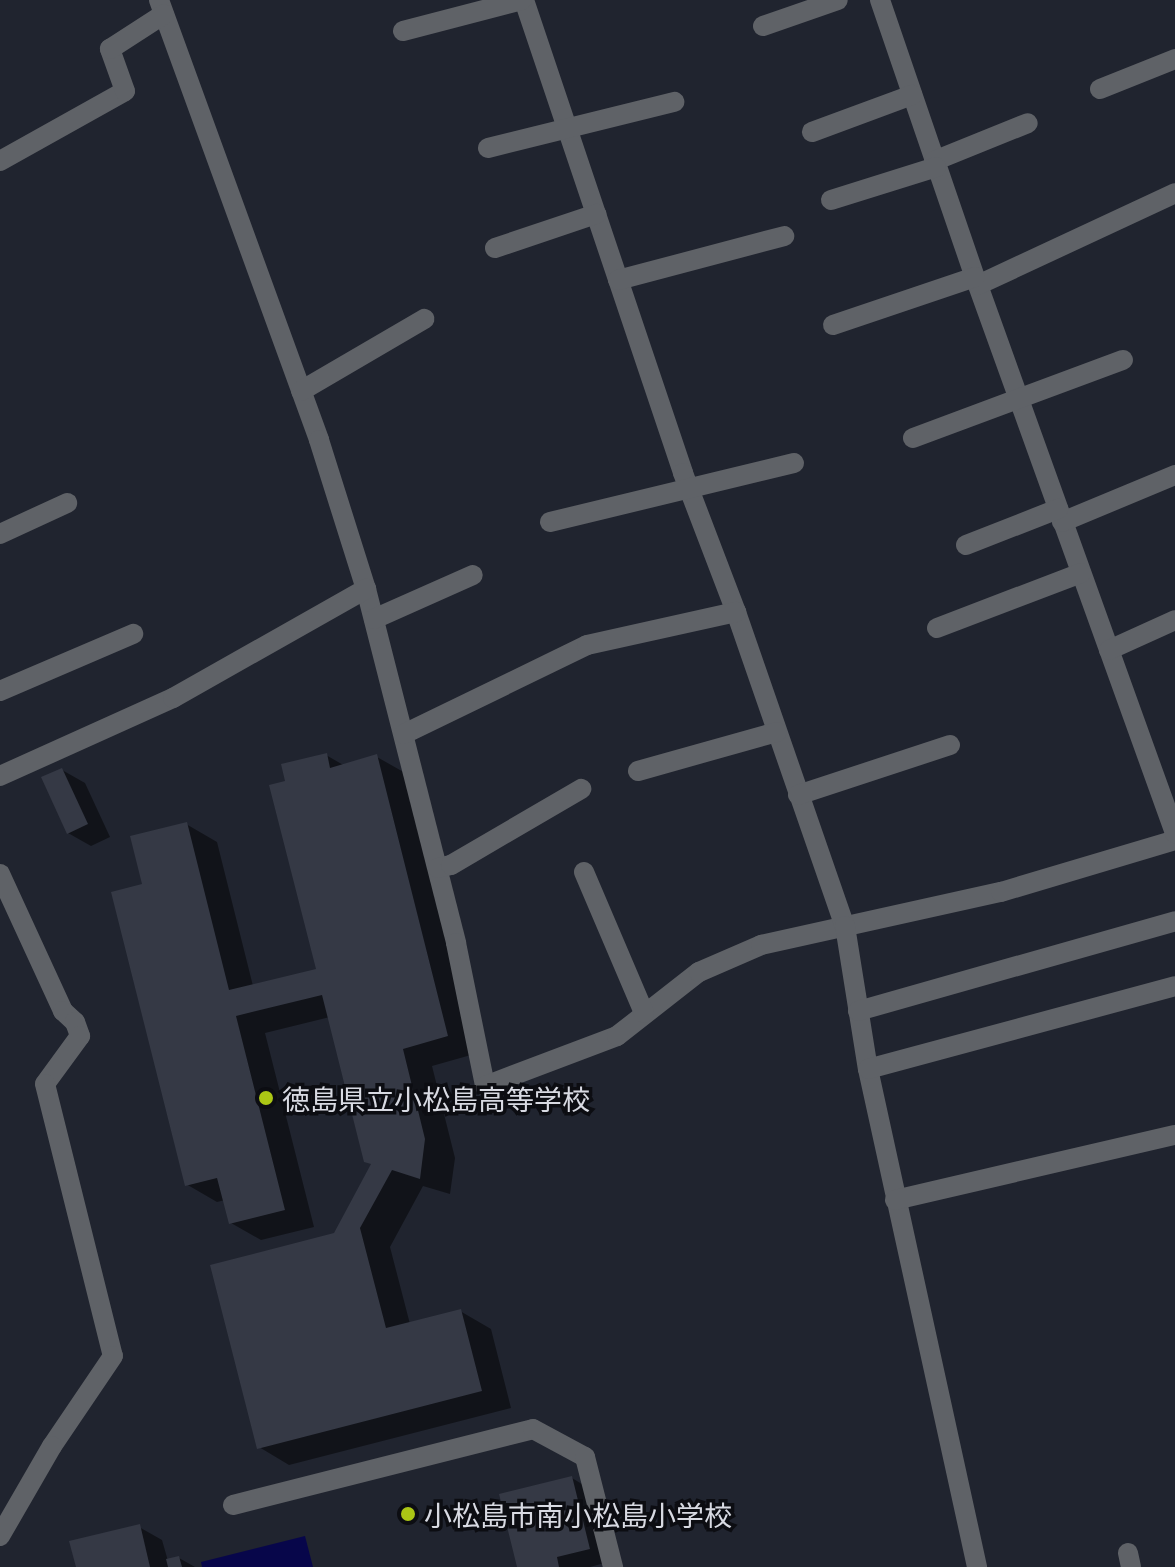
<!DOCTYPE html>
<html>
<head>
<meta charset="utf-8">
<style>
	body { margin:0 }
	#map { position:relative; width:1175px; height:1567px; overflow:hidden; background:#20242f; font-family:Literata,"Noto Sans JP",serif }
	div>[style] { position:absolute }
	.water>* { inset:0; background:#07064a }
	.shadow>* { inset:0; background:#0007 }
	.building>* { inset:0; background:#353945 }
	.minor>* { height:20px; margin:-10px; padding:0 10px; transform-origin:10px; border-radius:10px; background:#5f6267 }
	.dots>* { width:22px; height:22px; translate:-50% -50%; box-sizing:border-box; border:4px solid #0c0d12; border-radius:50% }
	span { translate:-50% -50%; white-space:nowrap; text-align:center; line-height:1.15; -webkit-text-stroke:7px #0c0d12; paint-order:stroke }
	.poi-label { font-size:28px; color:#d8dae2 }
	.left { translate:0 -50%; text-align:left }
</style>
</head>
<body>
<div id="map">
	<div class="water">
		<div style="clip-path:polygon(305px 1536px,313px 1567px,202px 1567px,201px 1562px)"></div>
	</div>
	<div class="shadow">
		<div style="clip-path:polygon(326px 755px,345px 766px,377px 757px,407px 774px,478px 1053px,432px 1066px,455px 1158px,450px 1194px,423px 1186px,390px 1247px,410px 1324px,460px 1311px,491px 1329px,511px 1408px,289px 1465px,259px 1447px,335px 1234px,373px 1165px,330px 1017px,265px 1033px,314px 1227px,261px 1240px,231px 1223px,225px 1200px,217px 1202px,186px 1184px,145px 886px,186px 824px,217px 842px,253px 986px,318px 970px,288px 782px)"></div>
		<div style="clip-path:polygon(62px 770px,85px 783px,110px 837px,91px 846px,68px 833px)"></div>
		<div style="clip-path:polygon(572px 1478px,595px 1492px,612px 1561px,590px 1567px,519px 1567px)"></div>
		<div style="clip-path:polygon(139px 1527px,162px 1540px,168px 1561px,179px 1558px,195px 1567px,78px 1567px)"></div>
	</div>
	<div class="building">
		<div style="clip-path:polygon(327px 753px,330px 768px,377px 754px,448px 1036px,403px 1049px,425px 1139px,420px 1179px,392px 1170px,360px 1228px,386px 1328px,461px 1309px,482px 1391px,257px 1449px,210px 1265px,334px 1233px,371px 1164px,364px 1162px,322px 995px,236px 1016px,285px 1210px,229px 1224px,217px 1178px,185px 1186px,111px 892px,142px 884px,130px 836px,187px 822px,229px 990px,316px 969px,269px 785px,285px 781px,281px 764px)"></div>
		<div style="clip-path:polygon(62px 768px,88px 824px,67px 834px,41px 777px)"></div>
		<div style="clip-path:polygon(572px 1476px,590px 1549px,557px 1557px,559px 1567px,517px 1567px,499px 1494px)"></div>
		<div style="clip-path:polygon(140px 1524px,150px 1567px,76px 1567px,69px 1541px)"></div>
		<div style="clip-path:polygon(179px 1556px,182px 1567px,168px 1567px,166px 1559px)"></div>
	</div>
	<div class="minor">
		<div style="left:159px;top:0;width:468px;rotate:70deg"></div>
		<div style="left:319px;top:440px;width:156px;rotate:72.5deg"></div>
		<div style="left:366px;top:589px;width:365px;rotate:75.7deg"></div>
		<div style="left:456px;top:943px;width:146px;rotate:78.5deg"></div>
		<div style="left:485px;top:1086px;width:141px;rotate:-20.7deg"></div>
		<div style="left:617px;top:1036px;width:104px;rotate:-38deg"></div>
		<div style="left:699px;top:972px;width:68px;rotate:-23.5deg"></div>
		<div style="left:761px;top:945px;width:246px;rotate:-12.5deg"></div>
		<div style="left:1001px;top:892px;width:182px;rotate:-16.6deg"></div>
		<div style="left:524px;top:0;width:499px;rotate:71.4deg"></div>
		<div style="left:683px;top:473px;width:149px;rotate:69.1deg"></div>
		<div style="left:736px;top:612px;width:332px;rotate:70.9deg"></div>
		<div style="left:845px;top:926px;width:145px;rotate:80.9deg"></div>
		<div style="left:868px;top:1069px;width:510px;rotate:77.65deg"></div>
		<div style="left:880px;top:0;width:293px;rotate:71.1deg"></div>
		<div style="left:975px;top:277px;width:591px;rotate:70.22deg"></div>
		<div style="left:763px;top:26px;width:79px;rotate:-19.1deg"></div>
		<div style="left:403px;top:31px;width:123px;rotate:-14.6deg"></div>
		<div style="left:1100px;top:89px;width:81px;rotate:-21.8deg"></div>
		<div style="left:812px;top:132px;width:107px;rotate:-20.3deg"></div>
		<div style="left:488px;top:148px;width:192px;rotate:-13.9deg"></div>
		<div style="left:0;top:161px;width:143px;rotate:-29.2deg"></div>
		<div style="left:125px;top:91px;width:45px;rotate:-109.7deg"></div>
		<div style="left:110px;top:49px;width:64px;rotate:-32.9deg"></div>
		<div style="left:934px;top:161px;width:101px;rotate:-22deg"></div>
		<div style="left:831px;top:200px;width:110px;rotate:-17.4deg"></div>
		<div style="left:495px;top:248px;width:107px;rotate:-18.6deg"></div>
		<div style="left:618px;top:280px;width:172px;rotate:-14.8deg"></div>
		<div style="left:978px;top:285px;width:217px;rotate:-25deg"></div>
		<div style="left:833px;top:325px;width:150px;rotate:-18.7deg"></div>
		<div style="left:301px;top:391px;width:143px;rotate:-30.3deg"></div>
		<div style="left:913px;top:438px;width:224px;rotate:-20.4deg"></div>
		<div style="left:550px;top:522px;width:251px;rotate:-13.6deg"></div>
		<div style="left:1062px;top:522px;width:122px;rotate:-22.6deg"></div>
		<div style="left:0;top:534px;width:74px;rotate:-24.8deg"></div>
		<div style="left:966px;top:545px;width:99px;rotate:-21.4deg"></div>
		<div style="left:374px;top:619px;width:108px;rotate:-24deg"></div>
		<div style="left:937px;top:628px;width:154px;rotate:-20.9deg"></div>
		<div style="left:1109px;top:650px;width:72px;rotate:-24.4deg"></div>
		<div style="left:0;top:691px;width:145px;rotate:-23.2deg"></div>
		<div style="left:404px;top:734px;width:203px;rotate:-25.9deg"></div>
		<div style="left:587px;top:645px;width:153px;rotate:-12.5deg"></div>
		<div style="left:638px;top:771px;width:144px;rotate:-15.7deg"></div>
		<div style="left:0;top:776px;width:190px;rotate:-24.3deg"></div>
		<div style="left:173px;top:698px;width:222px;rotate:-29.5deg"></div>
		<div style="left:798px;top:795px;width:160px;rotate:-18.2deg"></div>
		<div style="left:438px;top:868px;width:13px;rotate:-13deg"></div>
		<div style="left:451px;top:865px;width:151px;rotate:-30.3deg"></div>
		<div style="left:584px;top:872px;width:153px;rotate:66.9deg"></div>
		<div style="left:0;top:874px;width:151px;rotate:65.3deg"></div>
		<div style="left:63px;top:1011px;width:16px;rotate:43deg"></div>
		<div style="left:75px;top:1022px;width:15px;rotate:70deg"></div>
		<div style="left:80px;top:1036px;width:59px;rotate:126.1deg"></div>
		<div style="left:45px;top:1084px;width:280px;rotate:76deg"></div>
		<div style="left:113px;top:1356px;width:109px;rotate:124.1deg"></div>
		<div style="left:52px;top:1446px;width:104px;rotate:120deg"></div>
		<div style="left:858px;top:1011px;width:330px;rotate:-15.8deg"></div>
		<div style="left:868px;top:1069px;width:318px;rotate:-15.1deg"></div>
		<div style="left:895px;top:1200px;width:287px;rotate:-13.1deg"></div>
		<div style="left:233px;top:1505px;width:309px;rotate:-14.2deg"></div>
		<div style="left:533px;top:1429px;width:59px;rotate:28.3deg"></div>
		<div style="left:585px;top:1457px;width:114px;rotate:75.7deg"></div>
		<div style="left:1128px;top:1553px;width:14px;rotate:78deg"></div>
	</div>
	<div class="dots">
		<div style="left:266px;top:1098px;background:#abc615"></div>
		<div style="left:408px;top:1514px;background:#abc615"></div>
	</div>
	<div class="poi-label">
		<span class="left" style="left:282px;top:1098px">徳島県立小松島高等学校</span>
		<span class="left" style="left:424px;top:1514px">小松島市南小松島小学校</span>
	</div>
</div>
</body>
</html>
